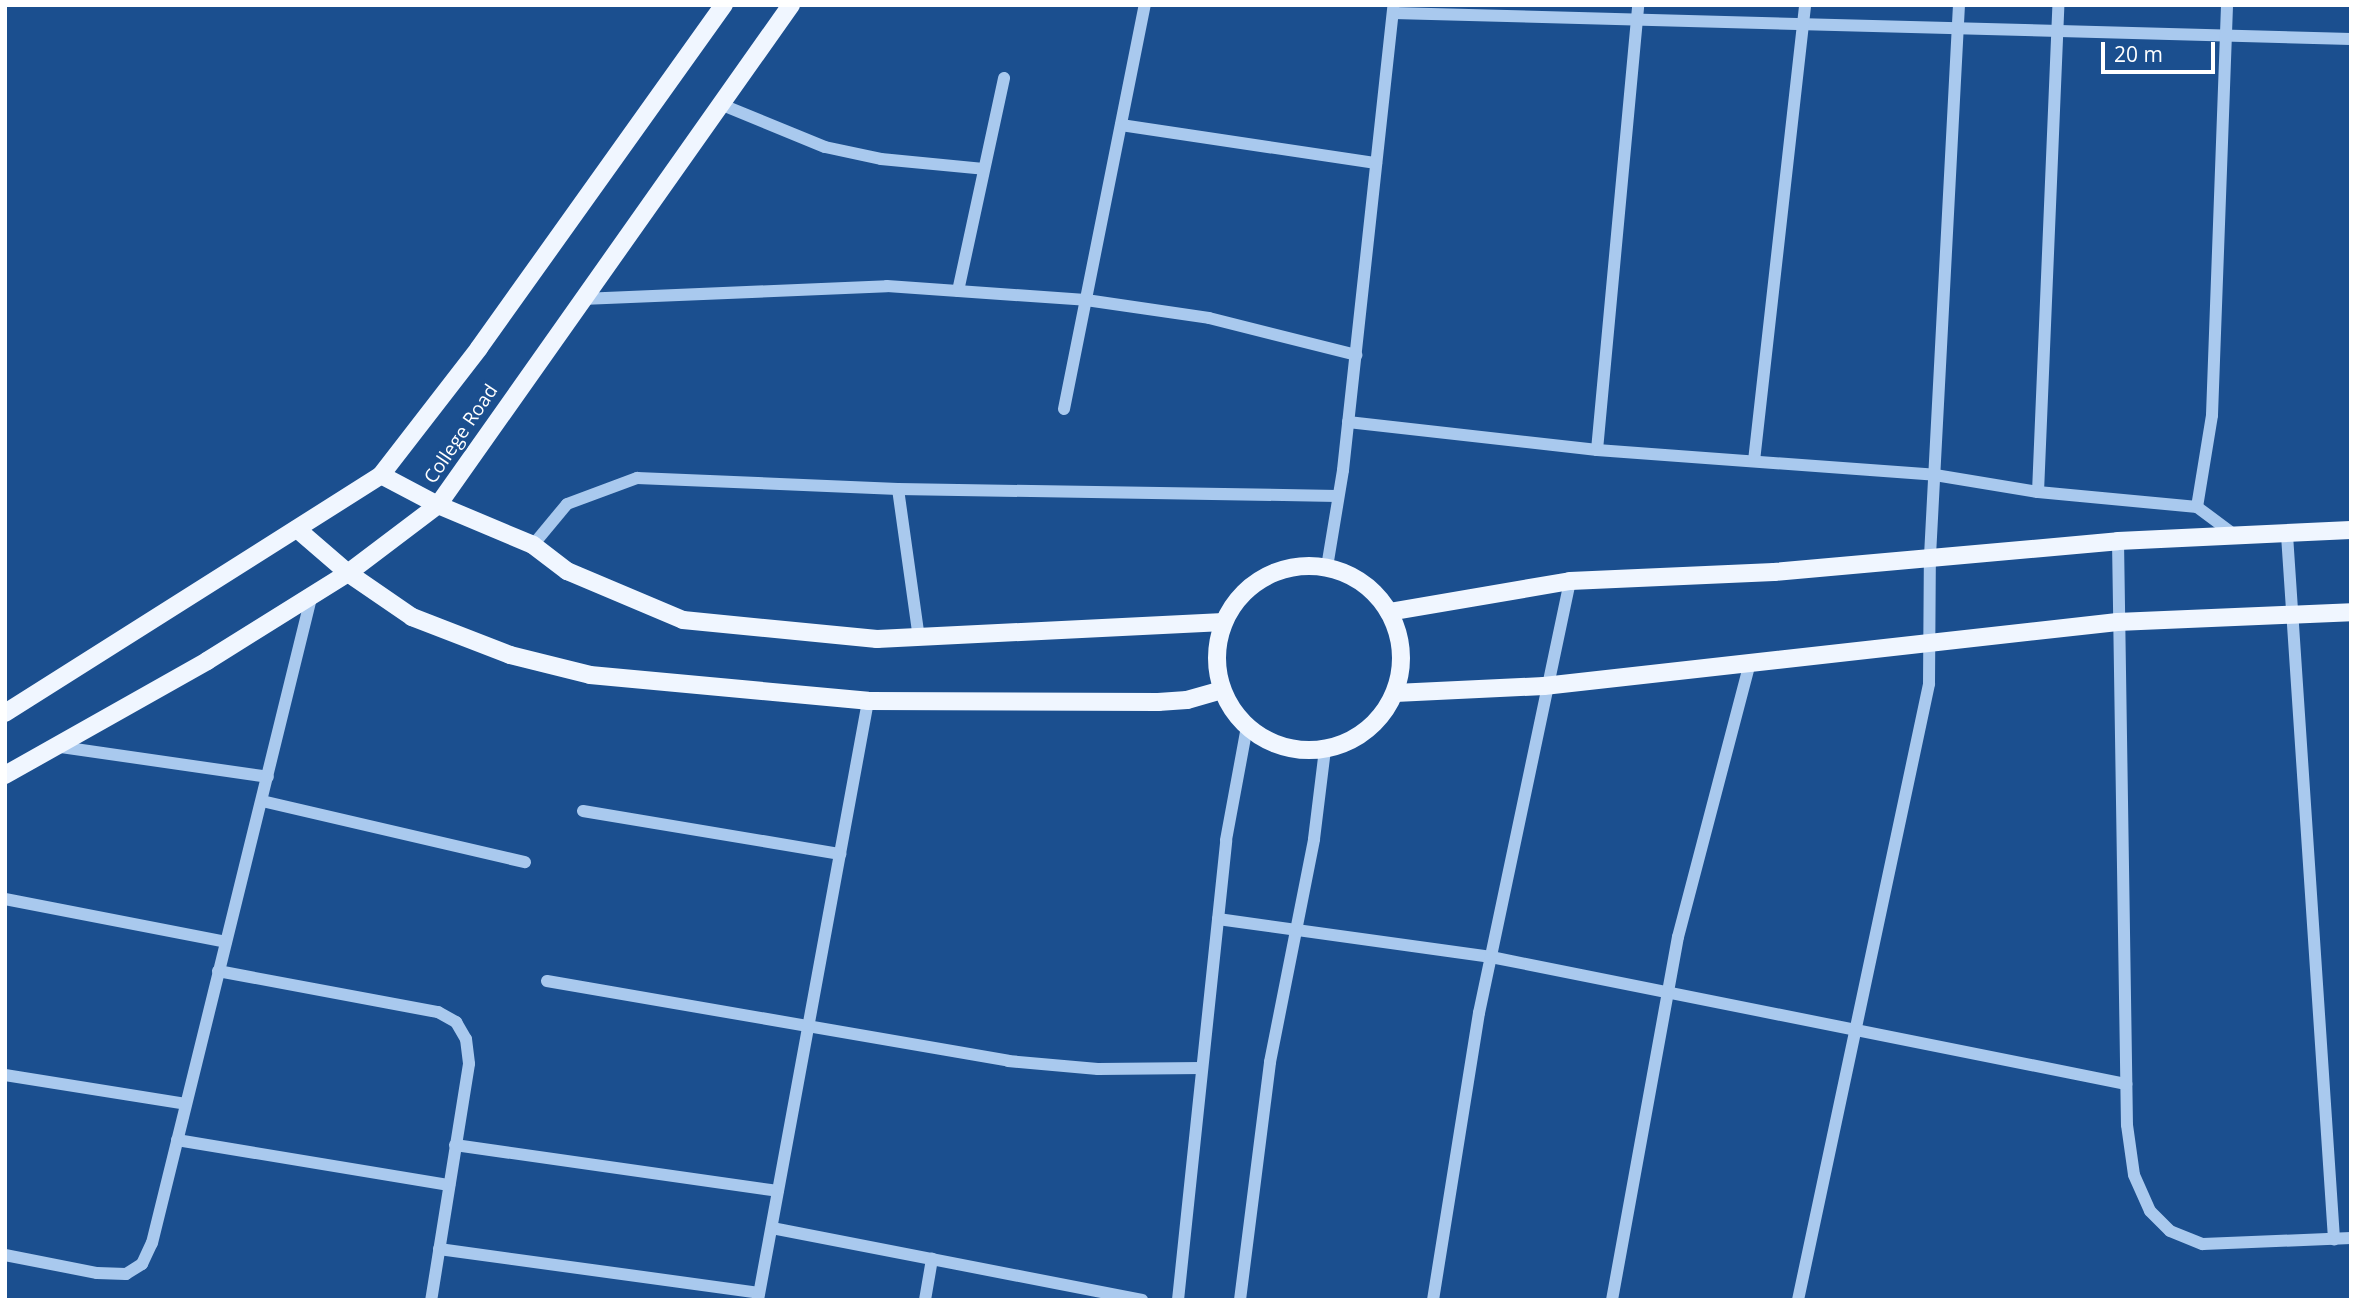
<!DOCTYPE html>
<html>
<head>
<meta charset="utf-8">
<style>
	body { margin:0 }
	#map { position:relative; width:2356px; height:1305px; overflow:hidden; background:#1b4f8f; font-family:"Open Sans",sans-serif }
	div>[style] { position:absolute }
	.minor>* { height:12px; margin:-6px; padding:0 6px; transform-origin:6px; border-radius:6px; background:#a9c9ee }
	.major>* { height:18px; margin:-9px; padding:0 9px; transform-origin:9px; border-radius:9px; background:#f0f6ff }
	.major>.ring { margin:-9px; padding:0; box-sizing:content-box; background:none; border:18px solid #f0f6ff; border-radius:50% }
	span { translate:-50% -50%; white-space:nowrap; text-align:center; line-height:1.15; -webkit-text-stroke:5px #1b4f8f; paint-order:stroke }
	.street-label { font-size:19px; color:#fff }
	.frame { position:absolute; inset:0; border:7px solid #fff; pointer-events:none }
	.scale { position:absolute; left:2101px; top:42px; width:114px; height:32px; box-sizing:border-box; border:4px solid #fff; border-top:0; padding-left:9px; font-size:21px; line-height:24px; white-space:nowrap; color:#fff; -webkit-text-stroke:5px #1b4f8f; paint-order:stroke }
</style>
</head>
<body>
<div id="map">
	<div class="minor">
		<div style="left:1393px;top:13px;width:958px;rotate:1.55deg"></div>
		<div style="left:720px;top:104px;width:113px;rotate:22.3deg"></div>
		<div style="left:825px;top:147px;width:57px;rotate:12.1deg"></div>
		<div style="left:881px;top:159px;width:103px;rotate:5.5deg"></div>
		<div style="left:1121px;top:125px;width:258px;rotate:8.5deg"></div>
		<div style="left:958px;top:291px;width:218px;rotate:-77.8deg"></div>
		<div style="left:582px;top:299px;width:305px;rotate:-2.4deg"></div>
		<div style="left:887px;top:286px;width:199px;rotate:4deg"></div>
		<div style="left:1086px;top:300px;width:124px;rotate:8.3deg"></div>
		<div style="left:1209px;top:318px;width:152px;rotate:14.1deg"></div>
		<div style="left:1064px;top:409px;width:412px;rotate:-78.7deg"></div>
		<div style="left:1348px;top:422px;width:251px;rotate:6.4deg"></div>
		<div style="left:1597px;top:450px;width:339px;rotate:4.2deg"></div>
		<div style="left:1935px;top:475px;width:104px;rotate:9.4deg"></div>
		<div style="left:2038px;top:492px;width:160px;rotate:5.4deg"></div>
		<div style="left:2197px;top:507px;width:49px;rotate:36.6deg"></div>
		<div style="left:1597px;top:450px;width:447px;rotate:-84.7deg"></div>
		<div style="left:1754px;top:461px;width:459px;rotate:-83.6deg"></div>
		<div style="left:898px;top:489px;width:150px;rotate:82deg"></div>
		<div style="left:2038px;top:492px;width:487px;rotate:-87.6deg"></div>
		<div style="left:2197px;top:507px;width:93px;rotate:-80.7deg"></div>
		<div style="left:2212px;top:415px;width:410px;rotate:-87.9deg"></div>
		<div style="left:2287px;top:535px;width:706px;rotate:86.18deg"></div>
		<div style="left:2118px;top:541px;width:584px;rotate:89.12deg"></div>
		<div style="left:2127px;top:1125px;width:50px;rotate:82deg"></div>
		<div style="left:2134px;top:1175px;width:39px;rotate:66deg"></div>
		<div style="left:2150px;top:1211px;width:28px;rotate:45deg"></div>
		<div style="left:2170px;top:1231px;width:35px;rotate:22deg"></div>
		<div style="left:2203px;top:1244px;width:148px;rotate:-2.3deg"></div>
		<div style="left:533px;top:545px;width:53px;rotate:-50.3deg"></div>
		<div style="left:567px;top:504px;width:75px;rotate:-20.4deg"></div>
		<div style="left:637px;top:478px;width:261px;rotate:2.4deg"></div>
		<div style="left:898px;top:489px;width:439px;rotate:0.9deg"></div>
		<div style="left:1327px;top:567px;width:98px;rotate:-80.6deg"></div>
		<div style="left:1343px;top:470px;width:467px;rotate:-83.8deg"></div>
		<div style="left:54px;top:746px;width:216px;rotate:8.2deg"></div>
		<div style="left:262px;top:801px;width:270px;rotate:13.1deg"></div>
		<div style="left:583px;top:811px;width:261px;rotate:9.5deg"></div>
		<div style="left:5px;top:899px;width:225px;rotate:11deg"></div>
		<div style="left:1218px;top:919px;width:276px;rotate:7.9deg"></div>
		<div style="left:1491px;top:957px;width:648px;rotate:11.31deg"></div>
		<div style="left:218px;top:971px;width:224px;rotate:10.6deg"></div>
		<div style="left:438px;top:1012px;width:21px;rotate:29deg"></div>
		<div style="left:456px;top:1022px;width:20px;rotate:60deg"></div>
		<div style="left:466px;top:1039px;width:25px;rotate:83deg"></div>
		<div style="left:469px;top:1064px;width:239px;rotate:99.1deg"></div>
		<div style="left:547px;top:981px;width:468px;rotate:9.8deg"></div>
		<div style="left:1008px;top:1061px;width:90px;rotate:5.1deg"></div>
		<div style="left:1098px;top:1069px;width:104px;rotate:-0.6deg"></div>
		<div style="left:5px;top:1075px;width:183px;rotate:9.1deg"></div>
		<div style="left:177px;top:1140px;width:276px;rotate:9.4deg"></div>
		<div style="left:455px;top:1145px;width:326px;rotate:8.1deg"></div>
		<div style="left:772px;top:1228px;width:377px;rotate:11deg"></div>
		<div style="left:439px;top:1249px;width:323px;rotate:7.8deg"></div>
		<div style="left:5px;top:1255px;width:94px;rotate:11.1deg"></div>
		<div style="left:97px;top:1273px;width:29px;rotate:2deg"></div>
		<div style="left:126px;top:1274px;width:19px;rotate:-32deg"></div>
		<div style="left:142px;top:1264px;width:23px;rotate:-65deg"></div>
		<div style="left:152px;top:1243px;width:668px;rotate:-76.15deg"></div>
		<div style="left:758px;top:1300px;width:609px;rotate:-79.59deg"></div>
		<div style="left:925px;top:1300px;width:42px;rotate:-80.3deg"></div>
		<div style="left:1178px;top:1300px;width:462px;rotate:-84deg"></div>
		<div style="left:1226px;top:840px;width:115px;rotate:-79.5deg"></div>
		<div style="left:1240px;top:1300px;width:240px;rotate:-82.8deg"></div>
		<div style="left:1270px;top:1062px;width:227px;rotate:-78.8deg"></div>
		<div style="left:1314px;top:839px;width:90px;rotate:-83deg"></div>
		<div style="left:1433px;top:1300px;width:291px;rotate:-80.9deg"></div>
		<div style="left:1479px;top:1013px;width:441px;rotate:-78.1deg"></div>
		<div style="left:1612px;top:1300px;width:369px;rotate:-79.7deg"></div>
		<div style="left:1678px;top:937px;width:283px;rotate:-75.3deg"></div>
		<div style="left:1798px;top:1300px;width:630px;rotate:-77.99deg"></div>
		<div style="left:1929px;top:684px;width:128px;rotate:-89.6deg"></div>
		<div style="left:1930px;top:556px;width:552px;rotate:-86.99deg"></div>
	</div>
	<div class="major">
		<div style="left:381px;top:475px;width:64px;rotate:27.8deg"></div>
		<div style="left:438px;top:505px;width:103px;rotate:22.8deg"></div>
		<div style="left:533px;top:545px;width:43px;rotate:37.4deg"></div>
		<div style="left:567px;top:571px;width:126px;rotate:22.9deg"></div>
		<div style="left:683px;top:620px;width:195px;rotate:5.6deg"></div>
		<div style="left:877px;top:639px;width:347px;rotate:-2.8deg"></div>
		<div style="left:297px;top:529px;width:67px;rotate:40.8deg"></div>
		<div style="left:348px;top:573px;width:78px;rotate:34.5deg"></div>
		<div style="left:412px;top:617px;width:105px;rotate:21.2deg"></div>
		<div style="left:510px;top:655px;width:82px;rotate:14deg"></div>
		<div style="left:590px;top:675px;width:279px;rotate:5.3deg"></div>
		<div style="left:868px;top:701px;width:290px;rotate:0.2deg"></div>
		<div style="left:1158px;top:702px;width:29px;rotate:-4deg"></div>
		<div style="left:1187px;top:700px;width:36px;rotate:-16deg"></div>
		<div class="ring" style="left:1217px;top:566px;width:166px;height:166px"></div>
		<div style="left:1389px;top:612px;width:184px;rotate:-9.7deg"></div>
		<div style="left:1570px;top:581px;width:204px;rotate:-2.5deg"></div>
		<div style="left:1774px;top:572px;width:345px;rotate:-5.1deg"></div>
		<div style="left:2118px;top:541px;width:233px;rotate:-2.7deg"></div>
		<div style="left:1395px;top:693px;width:149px;rotate:-2.7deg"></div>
		<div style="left:1544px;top:686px;width:577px;rotate:-6.37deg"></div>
		<div style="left:2117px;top:622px;width:234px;rotate:-2.4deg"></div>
		<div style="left:5px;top:713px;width:445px;rotate:-32.3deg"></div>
		<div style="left:381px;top:475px;width:160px;rotate:-52.3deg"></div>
		<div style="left:479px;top:348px;width:422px;rotate:-54.5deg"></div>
		<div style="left:5px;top:775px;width:232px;rotate:-29.4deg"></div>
		<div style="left:207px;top:661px;width:166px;rotate:-32deg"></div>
		<div style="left:348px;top:573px;width:113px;rotate:-37.1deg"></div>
		<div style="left:438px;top:505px;width:612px;rotate:-54.78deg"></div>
	</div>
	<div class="street-label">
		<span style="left:461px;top:434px;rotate:-56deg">College Road</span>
	</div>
	<div class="frame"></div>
	<div class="scale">20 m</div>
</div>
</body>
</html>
